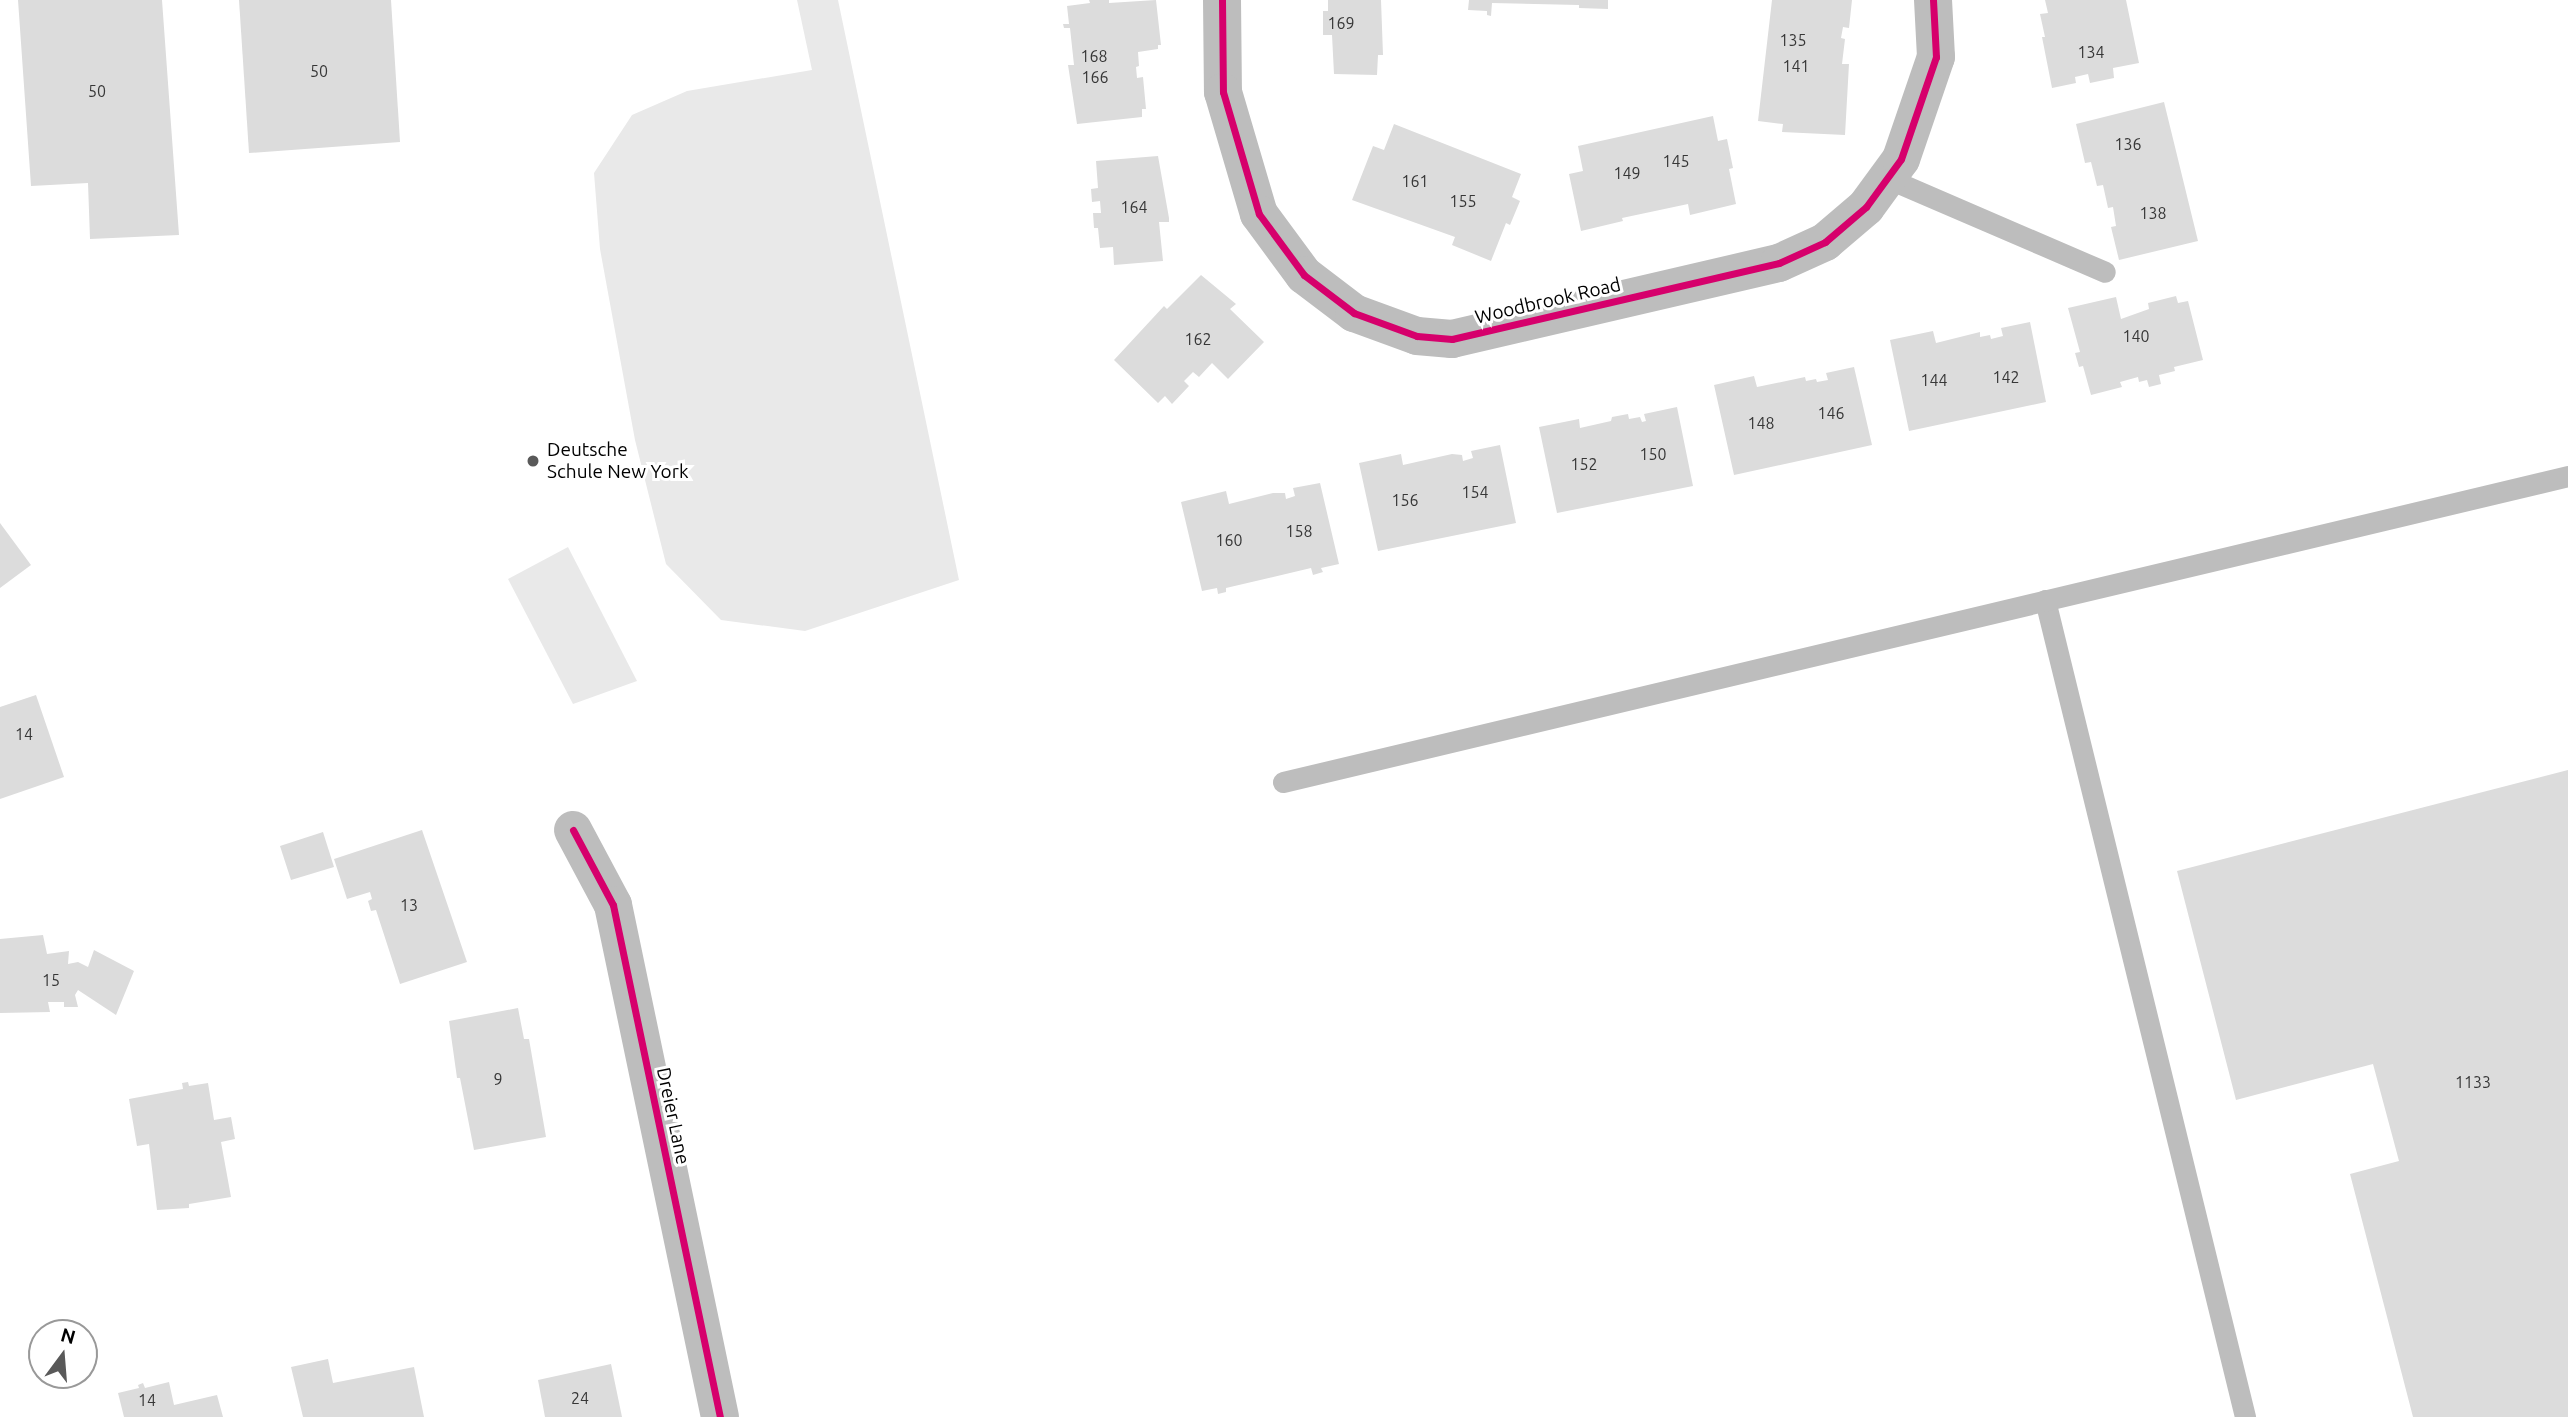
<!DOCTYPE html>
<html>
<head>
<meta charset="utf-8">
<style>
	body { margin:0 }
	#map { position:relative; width:2568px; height:1417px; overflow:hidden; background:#fff; font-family:Ubuntu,sans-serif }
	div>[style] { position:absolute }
	.green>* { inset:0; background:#e9e9e9 }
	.building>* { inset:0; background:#dcdcdc }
	.lane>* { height:21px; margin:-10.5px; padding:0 10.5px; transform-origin:10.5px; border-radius:10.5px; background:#bdbdbd }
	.street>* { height:38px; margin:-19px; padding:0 19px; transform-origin:19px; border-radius:19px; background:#bdbdbd }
	.cycleway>* { height:7px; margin:-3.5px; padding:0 3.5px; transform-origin:3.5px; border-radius:3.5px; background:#d6006c }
	.dots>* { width:19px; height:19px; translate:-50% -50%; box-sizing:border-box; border:4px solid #fff; border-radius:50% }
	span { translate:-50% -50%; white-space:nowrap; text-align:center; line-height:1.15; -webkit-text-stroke:6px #fff; paint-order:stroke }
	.number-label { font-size:16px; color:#373737 }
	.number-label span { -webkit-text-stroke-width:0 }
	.street-label { font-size:19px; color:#000 }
	.poi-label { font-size:19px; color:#000 }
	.left { translate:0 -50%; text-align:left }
	.north { position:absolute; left:28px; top:1319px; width:70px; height:70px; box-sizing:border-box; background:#fff; border:2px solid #999; border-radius:50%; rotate:16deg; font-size:19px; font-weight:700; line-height:28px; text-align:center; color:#000 }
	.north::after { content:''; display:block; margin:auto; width:24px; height:32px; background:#595959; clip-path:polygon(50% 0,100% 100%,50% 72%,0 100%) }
</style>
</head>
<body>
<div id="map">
	<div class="green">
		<div style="clip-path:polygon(797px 0,838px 0,959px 580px,805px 631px,721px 620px,666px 564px,635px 440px,600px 249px,594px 173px,632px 115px,687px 91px,812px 70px)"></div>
		<div style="clip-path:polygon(568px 547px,637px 681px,573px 704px,508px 579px)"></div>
	</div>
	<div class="building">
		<div style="clip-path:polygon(18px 0,162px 0,179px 235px,90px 239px,88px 183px,31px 186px)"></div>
		<div style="clip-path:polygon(239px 0,391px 0,400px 142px,249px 153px)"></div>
		<div style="clip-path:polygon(1089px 0,1109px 0,1109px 3px,1156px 0,1161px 45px,1158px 45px,1158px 49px,1138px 52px,1139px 66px,1136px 67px,1137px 78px,1143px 77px,1146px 109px,1142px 109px,1142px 117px,1077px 124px,1068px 65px,1074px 65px,1070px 28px,1064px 28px,1063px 24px,1069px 24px,1067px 6px,1090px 3px)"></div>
		<div style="clip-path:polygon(1328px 0,1381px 0,1383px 55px,1378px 55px,1377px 75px,1334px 74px,1332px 35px,1323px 35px,1323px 11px,1328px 11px)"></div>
		<div style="clip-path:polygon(1469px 0,1608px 0,1608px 9px,1579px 8px,1579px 5px,1492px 3px,1491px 16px,1487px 15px,1487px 11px,1468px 10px)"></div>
		<div style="clip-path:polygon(1772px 0,1852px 0,1849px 28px,1843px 27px,1841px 38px,1845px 39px,1842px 64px,1849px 64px,1845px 135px,1782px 132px,1783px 124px,1758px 121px)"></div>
		<div style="clip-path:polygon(2045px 0,2126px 0,2139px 63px,2113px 68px,2114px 78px,2090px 83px,2088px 74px,2075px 77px,2076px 83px,2052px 88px,2042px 37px,2045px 37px,2040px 14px,2048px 13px)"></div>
		<div style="clip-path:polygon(2164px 102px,2198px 241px,2119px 260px,2111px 227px,2116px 226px,2113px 207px,2108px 208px,2103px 185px,2097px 186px,2091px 162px,2085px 163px,2076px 124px)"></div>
		<div style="clip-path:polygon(1713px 116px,1718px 141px,1727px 139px,1733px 168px,1729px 169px,1736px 204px,1690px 215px,1688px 204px,1622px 218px,1623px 221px,1581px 231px,1569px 174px,1583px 171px,1578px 146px)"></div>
		<div style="clip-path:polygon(1394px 124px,1521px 174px,1512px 197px,1520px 201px,1510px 225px,1506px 223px,1491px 261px,1452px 245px,1455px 237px,1352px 200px,1373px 146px,1384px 150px)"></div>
		<div style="clip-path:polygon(1158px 156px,1169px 218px,1169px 222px,1159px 222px,1163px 261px,1114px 265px,1113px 247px,1100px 248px,1098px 228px,1094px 228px,1093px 213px,1101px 213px,1100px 201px,1092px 202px,1091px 189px,1098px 188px,1096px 161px)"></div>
		<div style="clip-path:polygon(1201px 275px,1236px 304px,1230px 309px,1264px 342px,1228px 379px,1212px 363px,1199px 377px,1193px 372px,1184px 381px,1189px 386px,1172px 404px,1165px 396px,1158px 403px,1114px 360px,1164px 306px,1167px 309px)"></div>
		<div style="clip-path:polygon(2176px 296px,2178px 303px,2188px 301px,2203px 360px,2174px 367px,2175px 371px,2159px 375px,2161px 384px,2149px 387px,2147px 380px,2139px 382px,2138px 377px,2120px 382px,2122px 387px,2091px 395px,2083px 366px,2079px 367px,2075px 353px,2080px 352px,2068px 308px,2116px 297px,2121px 319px,2149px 309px,2148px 303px)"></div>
		<div style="clip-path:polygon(2030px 322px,2046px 402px,1909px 431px,1890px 340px,1933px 331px,1936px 343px,1980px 332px,1980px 337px,1990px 335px,1991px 339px,2003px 336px,2001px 328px)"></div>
		<div style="clip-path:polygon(1854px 367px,1872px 445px,1734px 475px,1714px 385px,1754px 376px,1757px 387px,1805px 377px,1806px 381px,1816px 379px,1817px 382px,1828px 380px,1826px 373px)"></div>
		<div style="clip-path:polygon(1677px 407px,1693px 486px,1557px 513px,1539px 427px,1579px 419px,1580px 428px,1611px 421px,1612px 417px,1628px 414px,1629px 419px,1640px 417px,1642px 422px,1646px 421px,1644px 414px)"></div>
		<div style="clip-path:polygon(1500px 445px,1516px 523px,1378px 551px,1359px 463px,1401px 454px,1403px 465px,1452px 454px,1462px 455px,1463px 461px,1473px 458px,1471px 451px)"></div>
		<div style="clip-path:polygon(1320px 483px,1339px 564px,1321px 568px,1323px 572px,1313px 575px,1311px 568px,1226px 588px,1226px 592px,1218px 594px,1217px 588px,1202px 591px,1181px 502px,1226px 491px,1229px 504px,1273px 493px,1285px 493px,1286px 499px,1295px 496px,1293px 488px)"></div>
		<div style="clip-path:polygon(0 523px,31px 565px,0 588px)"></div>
		<div style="clip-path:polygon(36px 695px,64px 777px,0 799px,0 707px)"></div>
		<div style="clip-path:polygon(2568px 770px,2568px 1417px,2413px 1417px,2350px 1174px,2399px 1161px,2373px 1064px,2236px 1100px,2177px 871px)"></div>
		<div style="clip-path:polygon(422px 830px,467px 962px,400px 984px,376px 910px,371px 911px,368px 901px,372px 899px,370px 892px,347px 899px,334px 859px)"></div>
		<div style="clip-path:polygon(323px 832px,334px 867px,291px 880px,280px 846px)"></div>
		<div style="clip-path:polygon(43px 935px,47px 954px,69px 951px,68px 964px,78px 962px,88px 967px,94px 950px,134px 971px,116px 1015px,78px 990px,75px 995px,78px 1007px,64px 1007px,64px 1002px,48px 1002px,50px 1012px,0 1013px,0 939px)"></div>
		<div style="clip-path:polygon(518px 1008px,524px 1039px,529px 1039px,546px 1137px,474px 1150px,460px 1078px,457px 1078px,449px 1021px)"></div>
		<div style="clip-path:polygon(188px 1082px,189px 1086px,208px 1083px,214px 1120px,231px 1117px,235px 1139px,221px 1142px,231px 1197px,189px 1204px,189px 1208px,157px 1210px,149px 1144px,137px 1146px,129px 1099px,183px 1089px,182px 1083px)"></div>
		<div style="clip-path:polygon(328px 1359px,333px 1383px,414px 1367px,424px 1417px,303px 1417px,291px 1367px)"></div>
		<div style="clip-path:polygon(611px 1364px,622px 1417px,545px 1417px,538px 1380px)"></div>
		<div style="clip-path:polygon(169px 1382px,174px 1405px,217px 1395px,223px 1417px,124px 1417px,118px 1393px,139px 1388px,138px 1385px,143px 1383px,145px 1388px)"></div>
	</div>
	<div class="lane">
		<div style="left:1887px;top:178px;width:237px;rotate:23.3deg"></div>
		<div style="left:2045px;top:600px;width:841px;rotate:76.24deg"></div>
		<div style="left:1283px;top:782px;width:1321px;rotate:-13.39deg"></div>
	</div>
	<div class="street">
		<div style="left:1222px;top:0;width:92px;rotate:89.4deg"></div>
		<div style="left:1223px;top:92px;width:127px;rotate:73.6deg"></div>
		<div style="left:1259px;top:214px;width:76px;rotate:53.6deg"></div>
		<div style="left:1304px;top:275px;width:63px;rotate:37.2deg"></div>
		<div style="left:1354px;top:313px;width:67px;rotate:20.1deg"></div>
		<div style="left:1417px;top:336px;width:35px;rotate:5deg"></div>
		<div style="left:1452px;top:339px;width:336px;rotate:-13.1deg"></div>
		<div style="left:1779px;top:263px;width:51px;rotate:-24.5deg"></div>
		<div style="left:1825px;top:242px;width:54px;rotate:-40.5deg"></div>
		<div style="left:1866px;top:207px;width:59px;rotate:-53.9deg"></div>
		<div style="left:1901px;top:159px;width:108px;rotate:-71.1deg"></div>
		<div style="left:1936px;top:57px;width:57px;rotate:-93deg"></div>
		<div style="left:573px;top:830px;width:85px;rotate:61.9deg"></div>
		<div style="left:613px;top:905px;width:523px;rotate:78.2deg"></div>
	</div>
	<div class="cycleway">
		<div style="left:1222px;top:0;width:92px;rotate:89.4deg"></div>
		<div style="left:1223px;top:92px;width:127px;rotate:73.6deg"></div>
		<div style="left:1259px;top:214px;width:76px;rotate:53.6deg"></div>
		<div style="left:1304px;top:275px;width:63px;rotate:37.2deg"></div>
		<div style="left:1354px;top:313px;width:67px;rotate:20.1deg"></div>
		<div style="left:1417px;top:336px;width:35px;rotate:5deg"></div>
		<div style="left:1452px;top:339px;width:336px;rotate:-13.1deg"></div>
		<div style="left:1779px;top:263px;width:51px;rotate:-24.5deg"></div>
		<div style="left:1825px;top:242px;width:54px;rotate:-40.5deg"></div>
		<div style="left:1866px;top:207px;width:59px;rotate:-53.9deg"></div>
		<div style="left:1901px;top:159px;width:108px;rotate:-71.1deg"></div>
		<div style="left:1936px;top:57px;width:57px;rotate:-93deg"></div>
		<div style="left:573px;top:830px;width:85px;rotate:61.9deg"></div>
		<div style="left:613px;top:905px;width:523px;rotate:78.2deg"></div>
	</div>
	<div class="dots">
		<div style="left:533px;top:461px;background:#595959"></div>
	</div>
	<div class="number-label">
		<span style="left:1341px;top:23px">169</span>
		<span style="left:1793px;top:40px">135</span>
		<span style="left:2091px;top:52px">134</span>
		<span style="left:1094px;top:56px">168</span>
		<span style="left:1796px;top:66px">141</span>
		<span style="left:319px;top:71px">50</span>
		<span style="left:1095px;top:77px">166</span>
		<span style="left:97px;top:91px">50</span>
		<span style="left:2128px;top:144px">136</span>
		<span style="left:1676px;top:161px">145</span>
		<span style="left:1627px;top:173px">149</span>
		<span style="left:1415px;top:181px">161</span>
		<span style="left:1463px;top:201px">155</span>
		<span style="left:1134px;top:207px">164</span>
		<span style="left:2153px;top:213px">138</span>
		<span style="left:2136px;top:336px">140</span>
		<span style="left:1198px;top:339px">162</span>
		<span style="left:2006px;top:377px">142</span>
		<span style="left:1934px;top:380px">144</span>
		<span style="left:1831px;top:413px">146</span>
		<span style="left:1761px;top:423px">148</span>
		<span style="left:1653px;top:454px">150</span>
		<span style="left:1584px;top:464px">152</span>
		<span style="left:1475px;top:492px">154</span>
		<span style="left:1405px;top:500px">156</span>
		<span style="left:1299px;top:531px">158</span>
		<span style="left:1229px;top:540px">160</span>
		<span style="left:24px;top:734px">14</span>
		<span style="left:409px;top:905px">13</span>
		<span style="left:51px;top:980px">15</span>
		<span style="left:498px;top:1079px">9</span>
		<span style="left:2473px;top:1082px">1133</span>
		<span style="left:580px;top:1398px">24</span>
		<span style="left:147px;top:1400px">14</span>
	</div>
	<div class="street-label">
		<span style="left:1548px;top:301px;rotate:-13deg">Woodbrook Road</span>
		<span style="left:673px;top:1116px;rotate:78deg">Dreier Lane</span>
	</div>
	<div class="poi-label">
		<span class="left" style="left:547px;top:461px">Deutsche<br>Schule New York</span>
	</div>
	<div class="north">N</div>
</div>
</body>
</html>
